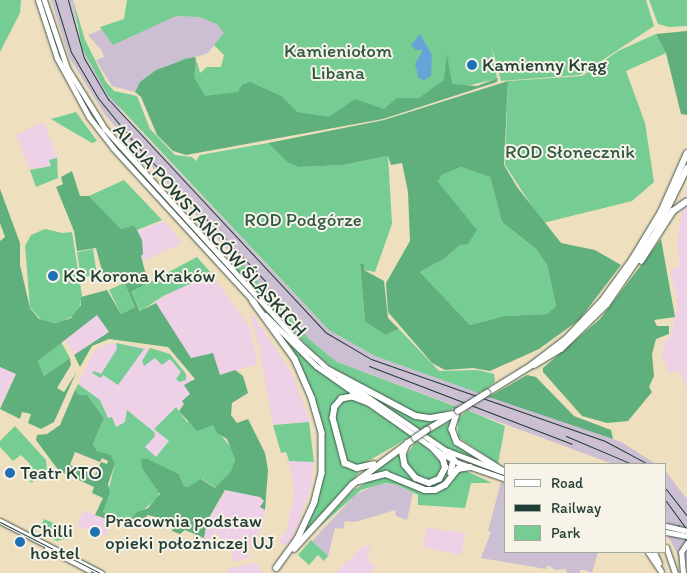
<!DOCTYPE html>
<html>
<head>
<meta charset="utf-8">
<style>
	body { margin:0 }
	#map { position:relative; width:687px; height:573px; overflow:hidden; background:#eedfbe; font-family:Itim,sans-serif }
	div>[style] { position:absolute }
	.built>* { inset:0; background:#eed0e7 }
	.industrial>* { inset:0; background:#ccbed3 }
	.green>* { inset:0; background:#75cd93 }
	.forest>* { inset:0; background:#60b07d }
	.water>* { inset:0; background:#66a4d8 }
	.roads { filter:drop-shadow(0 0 1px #3e5549) drop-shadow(0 0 1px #3e5549) }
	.secondary>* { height:5px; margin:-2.5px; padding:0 2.5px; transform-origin:2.5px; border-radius:2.5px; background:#fff }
	.primary>* { height:5.5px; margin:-2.75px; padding:0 2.75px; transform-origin:2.75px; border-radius:2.75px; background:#fff }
	.tram>* { height:1px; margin:-0.5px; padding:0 0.5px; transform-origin:0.5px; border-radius:0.5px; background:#1f3d34 }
	.rail>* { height:1px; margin:-0.5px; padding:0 0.5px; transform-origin:0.5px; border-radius:0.5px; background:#1f3d34 }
	.bridges { filter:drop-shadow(0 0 1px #3e5549) drop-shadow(0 0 1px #3e5549) }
	.secondary-bridge>* { height:5px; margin:-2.5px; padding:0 2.5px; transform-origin:2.5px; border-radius:2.5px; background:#fff }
	.primary-bridge>* { height:5.5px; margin:-2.75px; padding:0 2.75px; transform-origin:2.75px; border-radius:2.75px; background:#fff }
	.dots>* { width:14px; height:14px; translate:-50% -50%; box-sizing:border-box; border:2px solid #f7f3e8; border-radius:50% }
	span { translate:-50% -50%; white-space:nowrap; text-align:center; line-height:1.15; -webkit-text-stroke:4px #f7f3e8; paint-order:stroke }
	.park-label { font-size:19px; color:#305a47 }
	.poi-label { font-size:19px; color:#1f3d34 }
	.left { translate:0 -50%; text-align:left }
	.street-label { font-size:19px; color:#1f3d34 }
	.legend { position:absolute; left:504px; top:463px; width:162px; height:90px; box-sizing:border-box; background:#f7f3e8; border:1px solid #a1aaa0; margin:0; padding:6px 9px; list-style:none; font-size:15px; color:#1f3d34 }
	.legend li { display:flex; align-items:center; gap:10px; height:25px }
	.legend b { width:25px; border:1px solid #a1aaa0 }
</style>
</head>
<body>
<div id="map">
	<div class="built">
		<div style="clip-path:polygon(44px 122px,57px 158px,49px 160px,51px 166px,30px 170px,16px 135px)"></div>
		<div style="clip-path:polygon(687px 184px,687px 389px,679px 371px,669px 373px,662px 355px,665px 341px,671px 335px,678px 304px,670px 270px,680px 267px,677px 241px)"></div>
		<div style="clip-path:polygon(164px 221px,183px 243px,142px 261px,142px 241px,137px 231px)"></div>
		<div style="clip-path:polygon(212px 274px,250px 328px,257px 360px,256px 365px,220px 375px,189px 360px,153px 304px,169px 293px)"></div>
		<div style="clip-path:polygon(97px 315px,109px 332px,74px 355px,65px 338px)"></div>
		<div style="clip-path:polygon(253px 315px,292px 373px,310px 422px,273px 425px,259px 347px,250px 316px)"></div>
		<div style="clip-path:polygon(116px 343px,168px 352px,201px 391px,179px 408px,176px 407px,155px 429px,169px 441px,156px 458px,104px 419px,88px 390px,78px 384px,94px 351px,104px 345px)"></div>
		<div style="clip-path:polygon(0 367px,16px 374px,0 407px)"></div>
		<div style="clip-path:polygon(286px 461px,314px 462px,311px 487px,298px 525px,290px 542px,285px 545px,279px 542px,287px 529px,294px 493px,290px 467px)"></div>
		<div style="clip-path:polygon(227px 489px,260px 497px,264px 501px,261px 507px,265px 509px,263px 527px,247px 551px,251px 557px,233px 562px,232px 552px,215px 532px,209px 540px,204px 538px,207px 521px)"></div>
		<div style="clip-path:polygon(84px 510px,109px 521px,107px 536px,77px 526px)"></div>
		<div style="clip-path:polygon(427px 528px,466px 533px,461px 555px,423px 547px)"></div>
		<div style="clip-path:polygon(365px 545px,370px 547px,368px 562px,375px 564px,373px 573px,335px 573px)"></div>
		<div style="clip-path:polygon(255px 562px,264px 573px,227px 573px,228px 569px)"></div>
	</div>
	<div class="industrial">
		<div style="clip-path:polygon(51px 0,73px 0,77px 27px,88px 60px,122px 112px,329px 330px,375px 356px,621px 442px,656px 464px,613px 464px,337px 362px,310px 340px,105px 115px,69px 57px)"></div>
		<div style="clip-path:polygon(175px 16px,199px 17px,218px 24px,224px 33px,208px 53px,156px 70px,140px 82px,135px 92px,112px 86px,96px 60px,104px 57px,102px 51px,88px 35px,102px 29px,113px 44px)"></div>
		<div style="clip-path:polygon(666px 472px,687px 499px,687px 573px,666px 532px)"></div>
		<div style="clip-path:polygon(501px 482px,506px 484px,506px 552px,598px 552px,592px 573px,585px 570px,580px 570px,580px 573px,567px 573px,566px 569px,555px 570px,548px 565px,546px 569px,481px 558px,491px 532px,488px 531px)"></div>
		<div style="clip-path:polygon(380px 483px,398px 485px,413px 493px,407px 520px,396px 516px,395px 510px,355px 522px,345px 521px,343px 529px,335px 528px,328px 556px,312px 541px,355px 495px)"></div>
	</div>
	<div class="green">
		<div style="clip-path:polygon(0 0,21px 0,20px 13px,0 52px)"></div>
		<div style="clip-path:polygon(73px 0,85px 40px,106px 82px,114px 91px,137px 96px,150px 129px,175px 155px,192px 157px,196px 161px,200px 155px,268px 143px,299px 167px,343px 165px,388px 156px,392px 224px,375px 272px,364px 270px,364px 265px,360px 265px,365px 322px,386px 335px,399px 329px,439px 371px,478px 370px,494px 374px,495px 382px,479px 393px,375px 356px,329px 330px,107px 94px,82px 48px)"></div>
		<div style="clip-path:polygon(127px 0,646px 0,654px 26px,580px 75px,501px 81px,492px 48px,497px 79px,466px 86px,453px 93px,215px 148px,140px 82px,156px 71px,186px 58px,197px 62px,200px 73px,207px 67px,221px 67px,224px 55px,214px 45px,224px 33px,217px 24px,199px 17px,176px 16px,113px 45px,100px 27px,124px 19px)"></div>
		<div style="clip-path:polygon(649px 0,687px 0,687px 26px,669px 27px,658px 24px)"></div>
		<div style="clip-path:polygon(656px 34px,666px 53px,626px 71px,645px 123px,654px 182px,632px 201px,543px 223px,505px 165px,508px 81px,582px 76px,618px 51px)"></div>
		<div style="clip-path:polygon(76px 112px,97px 141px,92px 143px,51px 119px)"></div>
		<div style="clip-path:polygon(57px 158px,58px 178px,36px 187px,30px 170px,51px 166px,49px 160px)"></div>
		<div style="clip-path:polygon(461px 167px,490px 177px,502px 222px,536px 249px,547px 265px,556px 306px,547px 314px,504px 316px,470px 325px,420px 272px,444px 259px,460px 245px,438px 182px,442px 175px)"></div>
		<div style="clip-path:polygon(124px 180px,162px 220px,137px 230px,134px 225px,121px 229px,89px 196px)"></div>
		<div style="clip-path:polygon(45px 229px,62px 233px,72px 232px,82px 295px,80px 306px,73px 316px,58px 323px,41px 320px,30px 307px,25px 246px,31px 235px)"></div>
		<div style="clip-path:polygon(93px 249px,97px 275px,81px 277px,77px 252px)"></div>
		<div style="clip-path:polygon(197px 257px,212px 274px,163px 296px,141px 311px,131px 292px)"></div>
		<div style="clip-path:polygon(239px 260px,310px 340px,337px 362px,457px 407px,436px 416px,422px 416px,333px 369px,310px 349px,233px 266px)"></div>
		<div style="clip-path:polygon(124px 283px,135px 307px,121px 314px,109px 290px)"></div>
		<div style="clip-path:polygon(61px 342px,70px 358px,44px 376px,38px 361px)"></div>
		<div style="clip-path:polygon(116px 343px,144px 349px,118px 385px,103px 375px,101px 378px,92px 373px,94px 371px,101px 374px,117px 349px)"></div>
		<div style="clip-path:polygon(290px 345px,354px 395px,345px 396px,332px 416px,339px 458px,345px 466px,359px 473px,304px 533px,320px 493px,324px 432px,316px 402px)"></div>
		<div style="clip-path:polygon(150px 348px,170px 354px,186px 374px,186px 380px,179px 382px,176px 379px,181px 372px,170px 359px,162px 365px,155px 358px,144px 366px,142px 361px)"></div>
		<div style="clip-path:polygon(78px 384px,100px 400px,108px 418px,112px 417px,116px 427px,125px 422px,127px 410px,154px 432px,155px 436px,145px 447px,156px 457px,169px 441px,154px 429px,176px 407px,187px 422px,213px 425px,232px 449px,235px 459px,231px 471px,216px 488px,202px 479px,188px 487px,184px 486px,179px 474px,148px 459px,142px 468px,160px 490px,157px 499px,131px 519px,113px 521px,103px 512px,115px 464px,112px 457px,97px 451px,93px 444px,104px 418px,87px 395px,79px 395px,75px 390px)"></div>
		<div style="clip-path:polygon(359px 388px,412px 416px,435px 421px,420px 430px)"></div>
		<div style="clip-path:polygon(350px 399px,360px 402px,413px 435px,363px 464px,352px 466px,342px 456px,335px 422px,336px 410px,343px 401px)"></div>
		<div style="clip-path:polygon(467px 410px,505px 426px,498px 464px,458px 437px,458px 419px)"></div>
		<div style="clip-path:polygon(451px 420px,452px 438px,487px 464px,447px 449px,426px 435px)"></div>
		<div style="clip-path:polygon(309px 422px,314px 462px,289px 461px,286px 452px,281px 453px,273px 425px)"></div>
		<div style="clip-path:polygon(15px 426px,46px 460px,47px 472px,31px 483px,24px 470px,30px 464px,21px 455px,13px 461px,0 447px,0 441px)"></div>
		<div style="clip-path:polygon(415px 443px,422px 443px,442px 463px,443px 472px,434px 481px,422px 480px,410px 469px,405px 457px)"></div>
		<div style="clip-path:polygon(399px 453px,385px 464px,400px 454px,416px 480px,426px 485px,440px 481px,447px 470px,445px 458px,451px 461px,447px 479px,437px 487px,428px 488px,390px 473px,372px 473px)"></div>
		<div style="clip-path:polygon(464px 470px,492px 483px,471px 483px,465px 508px,418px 505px,418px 495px,398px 485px,385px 483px,361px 490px,317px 529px,353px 490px,377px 477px,392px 478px,424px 492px,436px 493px,450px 485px,456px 473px)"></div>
		<div style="clip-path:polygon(44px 519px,70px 530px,67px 538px,57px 541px,48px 536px,51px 529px,42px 524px)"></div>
		<div style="clip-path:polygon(311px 540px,328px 556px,324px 561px,318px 555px,309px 565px,298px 555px)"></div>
	</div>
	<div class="forest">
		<div style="clip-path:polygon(687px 31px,687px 115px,681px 114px,666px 53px,656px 34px)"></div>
		<div style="clip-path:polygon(447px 54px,452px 84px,477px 86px,498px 78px,497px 82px,383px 119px,186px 155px,173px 151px,157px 135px,141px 97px,135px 92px,140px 82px,156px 70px,193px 57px,196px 58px,194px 77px,205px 96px,238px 92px,242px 85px,250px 82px,281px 96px,297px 112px,329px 117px,355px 99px,384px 109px,397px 98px,419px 98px,444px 80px)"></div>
		<div style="clip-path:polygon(evenodd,508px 81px,504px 165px,517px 187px,561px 243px,595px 250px,621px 265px,579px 320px,539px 349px,490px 371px,473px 368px,445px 370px,432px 363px,388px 312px,386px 283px,410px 241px,408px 192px,402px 163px,391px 165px,388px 156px,343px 165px,299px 167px,289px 163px,268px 143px,384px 120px,508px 81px,461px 167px,490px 177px,502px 222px,536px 249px,547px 265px,556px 306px,547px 314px,504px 316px,470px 325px,420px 272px,444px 259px,460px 245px,468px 244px,477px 230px,438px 182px,442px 175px,461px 167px)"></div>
		<div style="clip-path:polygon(72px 171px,80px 196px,89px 196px,121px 229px,134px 225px,137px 230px,142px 240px,143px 254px,141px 256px,148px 283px,131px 292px,124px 276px,140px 311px,156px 303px,191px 358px,213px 353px,220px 375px,235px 370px,243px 376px,248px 393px,232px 403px,231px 415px,237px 423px,248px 419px,265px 453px,268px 470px,265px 510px,260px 507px,264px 501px,260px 497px,225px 490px,207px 521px,204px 538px,185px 530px,180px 534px,172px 531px,174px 523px,156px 517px,147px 515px,146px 522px,131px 519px,137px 512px,148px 508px,160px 494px,142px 468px,141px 459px,148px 459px,179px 474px,184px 486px,188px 487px,201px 479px,215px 488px,231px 471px,235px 459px,227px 439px,217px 433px,213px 425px,197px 431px,179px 411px,184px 404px,182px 401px,190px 394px,184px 385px,195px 379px,168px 347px,109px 339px,92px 346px,80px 367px,74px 355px,109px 332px,97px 315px,38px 361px,44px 376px,70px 358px,71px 365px,57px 388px,64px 392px,76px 373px,54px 422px,41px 429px,28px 423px,31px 414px,22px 412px,20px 419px,0 409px,16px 374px,0 367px,0 241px,5px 237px,0 223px,0 189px,20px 243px,20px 265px,30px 308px,39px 319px,56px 323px,71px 318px,81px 305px,81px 297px,107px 290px,121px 314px,135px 307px,121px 276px,105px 282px,96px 248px,77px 251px,74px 231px,56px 187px,63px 184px,61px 177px)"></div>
		<div style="clip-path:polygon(661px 239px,675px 317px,654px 320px,657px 326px,669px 326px,669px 334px,656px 339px,652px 354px,654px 376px,649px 387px,652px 392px,628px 421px,607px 423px,582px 416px,543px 372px,543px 368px,600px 319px)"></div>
		<div style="clip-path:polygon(360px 264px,364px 264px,364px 270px,384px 281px,388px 318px,399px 329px,386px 335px,365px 322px)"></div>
		<div style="clip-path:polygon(527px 375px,536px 377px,574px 416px,611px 430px,613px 439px,489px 397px)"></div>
		<div style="clip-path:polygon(evenodd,75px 390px,79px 395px,87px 395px,104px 418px,93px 444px,97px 451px,111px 455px,115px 464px,108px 484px,110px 492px,103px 512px,112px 517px,112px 521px,95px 515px,103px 498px,92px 493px,94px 487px,59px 471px,36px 440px,37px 435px,47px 434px,60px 425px,75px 390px,75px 452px,100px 462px,102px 458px,108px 461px,107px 464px,101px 462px,95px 475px,70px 465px,75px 452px)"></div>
	</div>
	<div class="water">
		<div style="clip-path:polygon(420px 34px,432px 55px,431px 76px,424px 80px,419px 79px,415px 64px,423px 50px,416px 50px,411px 45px)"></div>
	</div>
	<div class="roads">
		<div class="secondary">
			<div style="left:38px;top:0;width:61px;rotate:71.9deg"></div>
			<div style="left:57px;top:58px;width:67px;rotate:61.5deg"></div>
			<div style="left:89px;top:117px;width:39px;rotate:52deg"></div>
			<div style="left:113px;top:148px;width:210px;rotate:47.5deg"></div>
			<div style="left:44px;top:0;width:72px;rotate:71.3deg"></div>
			<div style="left:67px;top:68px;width:72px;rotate:58.1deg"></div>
			<div style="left:105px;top:129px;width:290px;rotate:47.8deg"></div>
			<div style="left:300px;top:344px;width:42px;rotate:42.1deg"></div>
			<div style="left:265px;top:315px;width:72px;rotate:45deg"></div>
			<div style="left:316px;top:366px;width:148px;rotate:35.1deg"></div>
			<div style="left:437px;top:451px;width:25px;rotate:29deg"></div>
			<div style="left:459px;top:463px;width:50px;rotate:18.8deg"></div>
			<div style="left:340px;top:378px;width:127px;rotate:34.4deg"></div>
			<div style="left:445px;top:450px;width:60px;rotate:20.6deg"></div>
			<div style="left:0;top:521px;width:114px;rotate:27.2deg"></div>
			<div style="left:666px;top:547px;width:28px;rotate:71deg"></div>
			<div style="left:47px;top:548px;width:47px;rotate:27.6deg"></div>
			<div style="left:648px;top:552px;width:23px;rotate:56deg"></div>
			<div style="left:654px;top:552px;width:12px;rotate:66deg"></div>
		</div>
		<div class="primary">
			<div style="left:641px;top:261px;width:59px;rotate:-57.4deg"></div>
			<div style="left:673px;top:211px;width:16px;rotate:-35deg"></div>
			<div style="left:253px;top:301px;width:72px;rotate:54.1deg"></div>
			<div style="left:295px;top:359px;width:43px;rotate:66.4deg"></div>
			<div style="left:312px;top:398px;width:36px;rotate:74deg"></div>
			<div style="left:322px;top:433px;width:40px;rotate:90deg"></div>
			<div style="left:322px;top:473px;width:30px;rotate:104deg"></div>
			<div style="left:315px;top:502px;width:41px;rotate:114.7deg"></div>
			<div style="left:298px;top:539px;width:36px;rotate:126deg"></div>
			<div style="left:534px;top:365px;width:31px;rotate:-31deg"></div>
			<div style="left:561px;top:349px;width:64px;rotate:-44.4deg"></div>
			<div style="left:607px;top:304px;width:85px;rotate:-55.6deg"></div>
			<div style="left:655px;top:234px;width:73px;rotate:-64.1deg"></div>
			<div style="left:329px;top:370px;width:98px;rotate:27.9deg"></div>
			<div style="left:416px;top:416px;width:15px;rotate:8deg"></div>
			<div style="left:431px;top:418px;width:23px;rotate:-10deg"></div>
			<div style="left:487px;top:393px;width:53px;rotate:-31.9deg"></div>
			<div style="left:532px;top:365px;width:44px;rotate:-37.6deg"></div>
			<div style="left:567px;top:338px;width:51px;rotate:-46.6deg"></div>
			<div style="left:602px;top:301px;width:51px;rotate:-53.8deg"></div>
			<div style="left:632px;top:260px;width:56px;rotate:-58.9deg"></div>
			<div style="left:661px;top:212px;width:64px;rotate:-66.2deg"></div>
			<div style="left:368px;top:403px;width:17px;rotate:-159deg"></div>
			<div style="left:352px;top:397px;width:10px;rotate:169deg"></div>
			<div style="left:342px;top:399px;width:11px;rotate:131deg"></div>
			<div style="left:335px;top:407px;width:11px;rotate:100deg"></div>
			<div style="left:333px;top:418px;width:47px;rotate:75.1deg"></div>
			<div style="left:345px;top:463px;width:13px;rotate:23deg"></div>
			<div style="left:357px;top:468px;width:17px;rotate:-13deg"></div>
			<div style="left:458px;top:411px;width:19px;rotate:108deg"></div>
			<div style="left:452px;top:429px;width:14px;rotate:69deg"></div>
			<div style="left:457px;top:442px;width:57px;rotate:32deg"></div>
			<div style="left:427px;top:430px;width:27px;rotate:-31deg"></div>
			<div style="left:408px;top:443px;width:12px;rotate:114deg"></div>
			<div style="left:403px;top:454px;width:11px;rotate:80deg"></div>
			<div style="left:405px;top:465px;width:17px;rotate:50deg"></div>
			<div style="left:416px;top:478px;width:14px;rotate:21deg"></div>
			<div style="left:429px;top:483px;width:11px;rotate:-22deg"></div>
			<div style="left:439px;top:479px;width:13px;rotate:-61deg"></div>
			<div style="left:445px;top:468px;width:8px;rotate:-104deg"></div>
			<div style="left:443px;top:460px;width:18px;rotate:-131deg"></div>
			<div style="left:449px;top:452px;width:9px;rotate:58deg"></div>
			<div style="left:454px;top:460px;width:13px;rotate:103deg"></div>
			<div style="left:359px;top:481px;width:28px;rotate:-15deg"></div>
			<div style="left:386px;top:474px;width:42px;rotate:22.3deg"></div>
			<div style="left:425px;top:490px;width:10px"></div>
			<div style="left:435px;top:490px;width:11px;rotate:-27deg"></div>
			<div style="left:445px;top:485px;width:21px;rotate:-51deg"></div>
			<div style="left:458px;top:469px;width:12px;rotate:-9deg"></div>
			<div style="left:294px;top:549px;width:86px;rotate:-47.8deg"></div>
			<div style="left:352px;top:485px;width:79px;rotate:-36.7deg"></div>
		</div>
	</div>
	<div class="tram">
		<div style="left:0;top:522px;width:112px;rotate:27deg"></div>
	</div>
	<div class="rail">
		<div style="left:55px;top:0;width:54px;rotate:72.9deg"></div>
		<div style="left:71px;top:52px;width:53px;rotate:59.6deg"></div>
		<div style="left:98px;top:98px;width:62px;rotate:50.9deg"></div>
		<div style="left:137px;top:146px;width:189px;rotate:46.5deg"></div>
		<div style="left:68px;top:0;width:60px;rotate:74.6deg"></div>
		<div style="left:84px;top:58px;width:48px;rotate:59.7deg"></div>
		<div style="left:108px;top:99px;width:318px;rotate:47deg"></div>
		<div style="left:325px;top:332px;width:53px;rotate:30.4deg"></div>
		<div style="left:371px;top:359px;width:248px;rotate:19.3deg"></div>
		<div style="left:605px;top:441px;width:49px;rotate:28.1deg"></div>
		<div style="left:369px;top:366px;width:217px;rotate:21deg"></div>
		<div style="left:566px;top:436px;width:72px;rotate:23deg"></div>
		<div style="left:666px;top:489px;width:34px;rotate:52deg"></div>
		<div style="left:666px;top:501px;width:36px;rotate:54deg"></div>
		<div style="left:678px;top:525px;width:20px;rotate:63deg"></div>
	</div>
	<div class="bridges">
		<div class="secondary-bridge">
			<div style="left:666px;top:526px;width:22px;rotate:13deg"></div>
			<div style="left:666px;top:532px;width:21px;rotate:11deg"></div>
			<div style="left:683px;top:573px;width:21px;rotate:-95deg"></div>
			<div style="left:681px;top:552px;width:11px;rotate:-56deg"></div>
		</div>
		<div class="primary-bridge">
			<div style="left:458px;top:411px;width:34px;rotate:-32deg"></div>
			<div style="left:415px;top:438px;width:14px;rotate:-34deg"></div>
		</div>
	</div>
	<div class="dots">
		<div style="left:472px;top:65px;background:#1f6fb2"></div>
		<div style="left:53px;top:276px;background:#1f6fb2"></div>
		<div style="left:10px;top:473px;background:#1f6fb2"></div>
		<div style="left:95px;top:532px;background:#1f6fb2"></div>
		<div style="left:20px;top:542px;background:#1f6fb2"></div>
	</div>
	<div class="park-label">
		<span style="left:338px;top:62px">Kamieniołom<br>Libana</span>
		<span style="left:570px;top:152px">ROD Słonecznik</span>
		<span style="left:303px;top:220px">ROD Podgórze</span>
	</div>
	<div class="poi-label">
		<span class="left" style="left:482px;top:65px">Kamienny Krąg</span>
		<span class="left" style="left:63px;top:276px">KS Korona Kraków</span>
		<span class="left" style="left:20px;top:473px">Teatr KTO</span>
		<span class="left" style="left:105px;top:532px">Pracownia podstaw<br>opieki położniczej UJ</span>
		<span class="left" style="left:30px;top:542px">Chilli<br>hostel</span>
	</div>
	<div class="street-label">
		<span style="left:210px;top:230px;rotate:48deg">ALEJA POWSTAŃCÓW ŚLĄSKICH</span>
	</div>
	<ul class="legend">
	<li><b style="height:6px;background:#fff"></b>Road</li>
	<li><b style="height:6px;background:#1f3d34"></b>Railway</li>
	<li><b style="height:14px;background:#75cd93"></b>Park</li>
	</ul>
</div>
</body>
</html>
